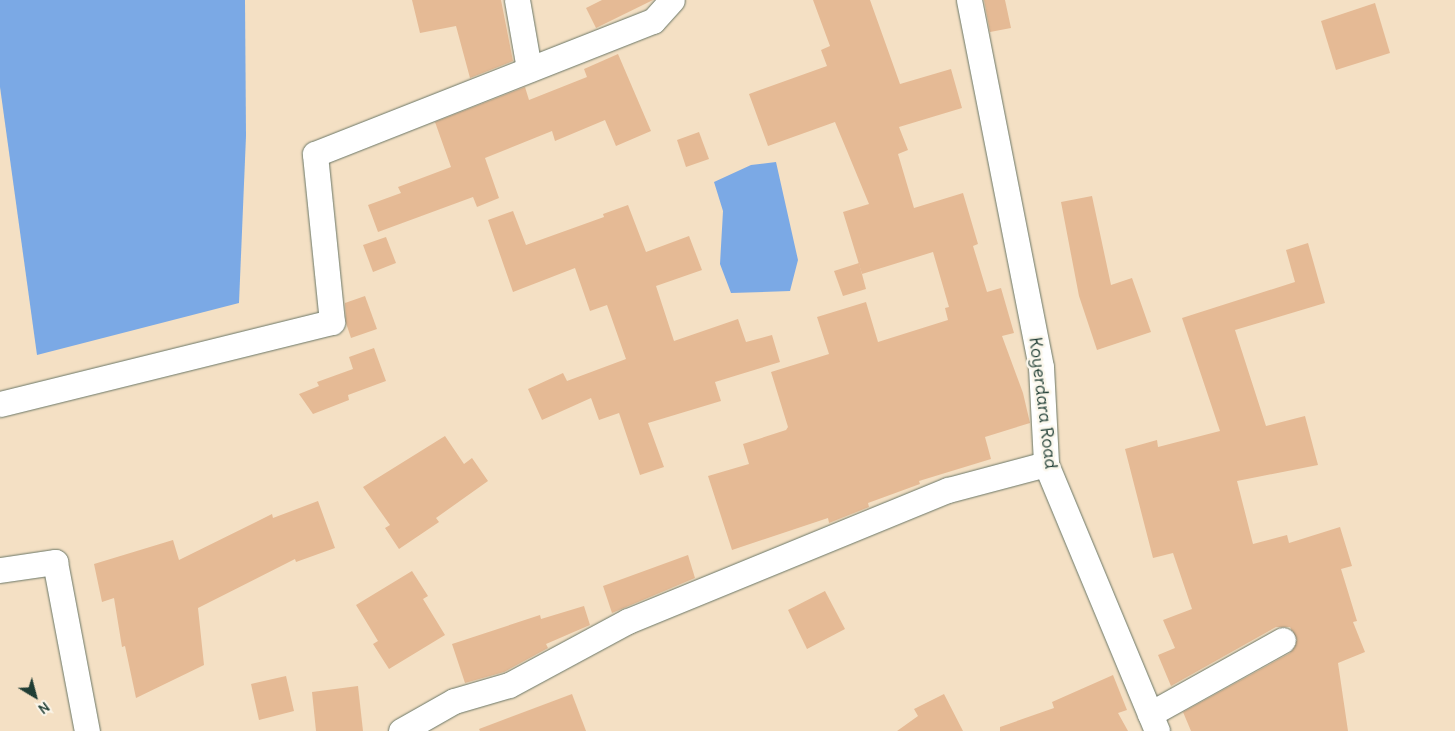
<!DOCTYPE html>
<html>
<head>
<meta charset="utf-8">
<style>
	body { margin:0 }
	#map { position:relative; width:1455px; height:731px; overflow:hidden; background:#f4e0c4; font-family:Delius,sans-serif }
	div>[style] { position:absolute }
	.water>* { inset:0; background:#7ba9e5 }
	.building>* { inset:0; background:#e5ba95 }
	.roads { filter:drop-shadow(0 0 1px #6a7666) drop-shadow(0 0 1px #6a7666) }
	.minor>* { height:25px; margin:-12.5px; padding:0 12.5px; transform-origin:12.5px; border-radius:12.5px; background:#fff }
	span { translate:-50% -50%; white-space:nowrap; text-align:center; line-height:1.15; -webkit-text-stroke:5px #fbf7ec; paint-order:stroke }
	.street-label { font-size:18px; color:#1f3d34 }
	.north { position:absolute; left:10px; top:671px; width:50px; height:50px; -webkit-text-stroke:4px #fbf7ec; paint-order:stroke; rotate:143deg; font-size:14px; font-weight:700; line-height:20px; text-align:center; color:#1f3d34 }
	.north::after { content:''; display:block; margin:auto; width:18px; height:22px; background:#1f3d34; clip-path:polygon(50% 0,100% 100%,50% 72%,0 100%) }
</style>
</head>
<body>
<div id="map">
	<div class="water">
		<div style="clip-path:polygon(0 0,245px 0,246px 136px,239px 303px,37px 355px,0 87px)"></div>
		<div style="clip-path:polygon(776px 162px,798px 260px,790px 291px,731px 293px,720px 264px,723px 211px,714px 182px,751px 165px)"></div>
	</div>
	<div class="building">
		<div style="clip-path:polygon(412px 0,501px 0,513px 61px,470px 78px,456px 26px,420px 33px)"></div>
		<div style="clip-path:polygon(602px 0,653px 0,596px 28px,586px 8px)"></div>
		<div style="clip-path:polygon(813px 0,870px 0,900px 84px,951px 69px,962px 108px,899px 127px,908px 150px,898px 154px,914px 208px,963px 193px,978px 244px,973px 246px,987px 292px,1001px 288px,1014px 333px,1002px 336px,1023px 393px,1030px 423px,985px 437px,991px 459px,919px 481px,920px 484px,868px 503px,869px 507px,829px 523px,828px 518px,732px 550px,708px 476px,749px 464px,743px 444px,786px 430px,788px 427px,771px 372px,829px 354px,817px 317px,866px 302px,878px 342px,948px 320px,945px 308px,949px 307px,933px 252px,862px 274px,843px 212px,869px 204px,835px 122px,768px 146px,749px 94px,827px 66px,821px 50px,830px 46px)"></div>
		<div style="clip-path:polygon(984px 0,1005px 0,1011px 28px,990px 32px)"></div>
		<div style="clip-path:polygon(1375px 3px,1390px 53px,1336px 70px,1321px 21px)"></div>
		<div style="clip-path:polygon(618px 54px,651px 131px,616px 146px,605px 120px,555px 141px,552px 131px,485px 158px,499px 198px,477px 207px,473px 197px,378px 232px,368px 205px,401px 193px,398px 187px,451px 167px,435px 122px,525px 87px,529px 100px,587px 77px,584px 69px)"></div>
		<div style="clip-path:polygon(699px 132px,709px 159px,686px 167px,677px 140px)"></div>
		<div style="clip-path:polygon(1092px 196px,1111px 285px,1132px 278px,1151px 332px,1097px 350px,1079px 296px,1061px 202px)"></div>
		<div style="clip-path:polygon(628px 205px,646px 252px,689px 236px,702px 270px,656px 286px,674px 341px,738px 319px,746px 342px,772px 335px,780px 362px,715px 382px,721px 401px,648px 423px,664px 467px,640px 475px,619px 413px,599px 420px,591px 398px,542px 420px,528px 389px,563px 373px,567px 381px,626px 359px,607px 305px,590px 311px,575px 268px,513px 292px,488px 220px,513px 211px,526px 245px,604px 217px,603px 214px)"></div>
		<div style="clip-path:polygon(386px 237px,396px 263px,373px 272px,363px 245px)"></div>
		<div style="clip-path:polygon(1308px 243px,1325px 303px,1235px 330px,1266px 426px,1305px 416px,1318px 465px,1237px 481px,1253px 544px,1287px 535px,1289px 543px,1340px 527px,1352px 566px,1341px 569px,1357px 621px,1353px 622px,1365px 652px,1338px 663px,1348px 731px,1191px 731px,1183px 712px,1290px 653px,1297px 640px,1290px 627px,1276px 627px,1171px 686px,1158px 655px,1175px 648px,1163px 620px,1192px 609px,1173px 553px,1153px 558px,1125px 449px,1157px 440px,1158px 447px,1220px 431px,1182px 318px,1295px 282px,1286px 250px)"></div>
		<div style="clip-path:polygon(859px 263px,866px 289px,843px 296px,834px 271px)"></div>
		<div style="clip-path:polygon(365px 296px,377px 329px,351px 338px,346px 323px,345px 303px)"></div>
		<div style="clip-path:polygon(374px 348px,386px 381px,348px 395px,349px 400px,313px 414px,299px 394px,319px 386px,317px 382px,353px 369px,349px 357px)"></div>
		<div style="clip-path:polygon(445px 436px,464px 464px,472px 458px,488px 481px,436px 518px,439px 522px,399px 549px,385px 528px,390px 525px,363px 487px)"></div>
		<div style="clip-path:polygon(318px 501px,335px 548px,296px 562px,295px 559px,198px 608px,204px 665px,136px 698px,125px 646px,122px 647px,114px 598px,102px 602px,94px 564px,173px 540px,179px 560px,272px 514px,273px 518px)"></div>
		<div style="clip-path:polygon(688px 555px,695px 578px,612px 613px,603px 586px)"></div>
		<div style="clip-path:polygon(412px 571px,428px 596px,423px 599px,445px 635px,389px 669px,373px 644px,378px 641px,356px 605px)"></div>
		<div style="clip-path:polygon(825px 591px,845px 629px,807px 649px,788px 610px)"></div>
		<div style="clip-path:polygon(584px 606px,590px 625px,546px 644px,548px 648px,504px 672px,465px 683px,452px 644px,540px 615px,541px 619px)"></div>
		<div style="clip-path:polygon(1113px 675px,1127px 710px,1118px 713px,1128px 731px,1000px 731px,1000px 727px,1054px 708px,1052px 702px)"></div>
		<div style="clip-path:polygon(286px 676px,294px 711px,259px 720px,251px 684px)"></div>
		<div style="clip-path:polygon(358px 686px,363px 731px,316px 731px,312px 692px)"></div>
		<div style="clip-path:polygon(572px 694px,586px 731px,480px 731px,479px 729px)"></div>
		<div style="clip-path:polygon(944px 694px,963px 731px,897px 731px,918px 716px,914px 709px)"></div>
	</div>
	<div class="roads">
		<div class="minor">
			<div style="left:517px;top:0;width:70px;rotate:80.1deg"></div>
			<div style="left:969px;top:0;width:374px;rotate:78.9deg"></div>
			<div style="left:1041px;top:367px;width:97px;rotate:87deg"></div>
			<div style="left:1046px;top:464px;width:289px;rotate:67.4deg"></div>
			<div style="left:0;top:404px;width:342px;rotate:-13.9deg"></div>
			<div style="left:332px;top:322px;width:169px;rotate:-95.8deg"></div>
			<div style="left:315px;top:154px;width:363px;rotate:-21.5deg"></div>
			<div style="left:653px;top:21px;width:28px;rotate:-48deg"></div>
			<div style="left:0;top:570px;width:56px;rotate:-8.3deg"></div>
			<div style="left:55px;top:562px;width:172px;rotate:79.3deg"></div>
			<div style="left:1150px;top:714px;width:152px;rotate:-29.1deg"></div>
			<div style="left:401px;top:731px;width:61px;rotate:-29.5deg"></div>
			<div style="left:454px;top:701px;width:57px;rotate:-16.2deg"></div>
			<div style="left:509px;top:685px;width:135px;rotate:-28.3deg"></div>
			<div style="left:628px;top:621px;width:346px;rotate:-22.3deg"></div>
			<div style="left:948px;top:490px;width:101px;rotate:-14.9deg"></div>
		</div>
	</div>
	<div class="street-label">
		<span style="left:1043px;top:403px;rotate:83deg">Koyerdara Road</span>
	</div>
	<div class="north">N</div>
</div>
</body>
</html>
